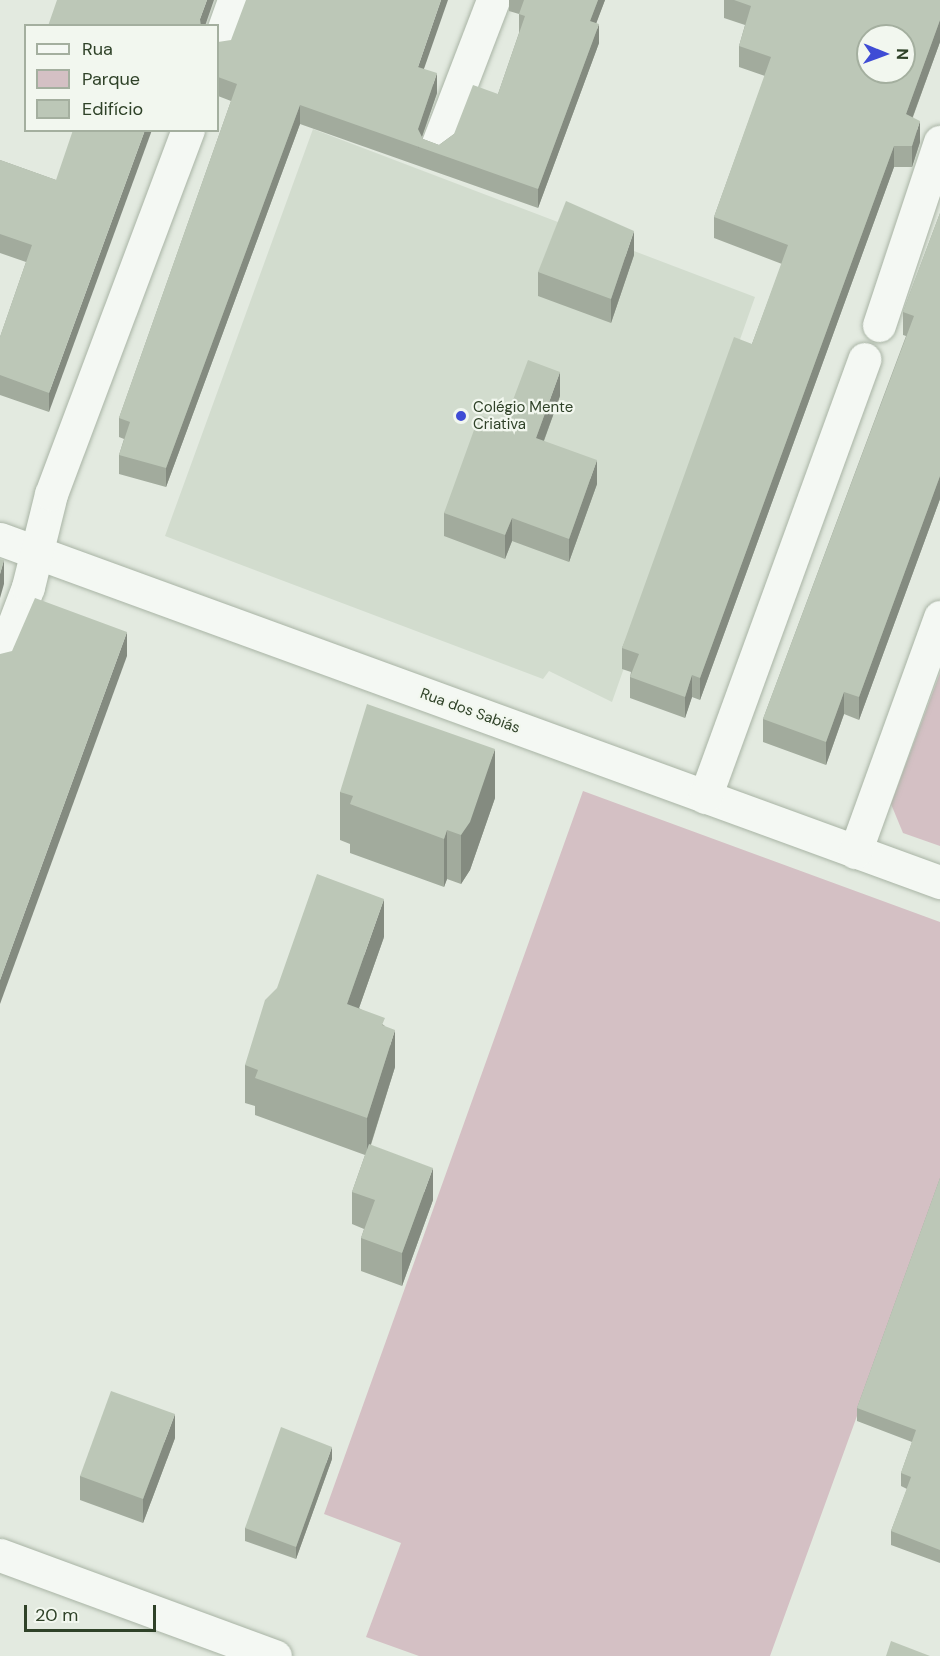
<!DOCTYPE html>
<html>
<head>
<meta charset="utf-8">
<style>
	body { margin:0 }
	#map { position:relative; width:940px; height:1656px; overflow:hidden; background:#e3eae0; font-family:"DM Sans",sans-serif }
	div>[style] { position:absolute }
	.built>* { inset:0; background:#d2dcce }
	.green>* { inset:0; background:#d4c0c4 }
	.roads { filter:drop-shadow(0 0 2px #a9b4a5) drop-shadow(0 0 2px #a9b4a5) }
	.minor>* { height:33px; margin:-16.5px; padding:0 16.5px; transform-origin:16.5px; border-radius:16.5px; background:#f4f8f3 }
	.wall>* { inset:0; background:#a2ab9d }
	.shaded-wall>* { inset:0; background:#848b80 }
	.building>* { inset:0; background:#bcc7b7 }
	.dots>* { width:16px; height:16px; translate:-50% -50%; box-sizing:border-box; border:3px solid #f2f7ef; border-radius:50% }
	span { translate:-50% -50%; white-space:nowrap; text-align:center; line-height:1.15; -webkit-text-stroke:4.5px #f2f7ef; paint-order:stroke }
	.poi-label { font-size:15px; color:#2f4228 }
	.left { translate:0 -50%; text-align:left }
	.street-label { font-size:15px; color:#2f4228 }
	.legend { position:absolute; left:24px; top:24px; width:195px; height:108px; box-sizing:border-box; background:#f2f7ef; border:2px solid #a4af9f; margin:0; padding:8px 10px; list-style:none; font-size:18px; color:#2f4228 }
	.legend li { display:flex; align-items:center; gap:12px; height:30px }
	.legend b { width:30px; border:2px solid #a4af9f }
	.north { position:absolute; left:856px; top:24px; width:60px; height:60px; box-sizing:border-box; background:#f2f7ef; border:2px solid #a4af9f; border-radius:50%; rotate:91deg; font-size:16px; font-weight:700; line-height:24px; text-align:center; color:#2f4228 }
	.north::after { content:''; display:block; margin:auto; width:21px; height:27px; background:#3f4cd5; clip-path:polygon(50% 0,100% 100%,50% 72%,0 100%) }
	.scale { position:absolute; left:24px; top:1605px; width:132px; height:27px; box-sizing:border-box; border:3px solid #2f4228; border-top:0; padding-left:8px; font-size:18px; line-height:21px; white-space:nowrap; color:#2f4228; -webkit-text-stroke:4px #f2f7ef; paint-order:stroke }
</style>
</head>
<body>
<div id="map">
	<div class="built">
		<div style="clip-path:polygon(313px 129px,755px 297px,612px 702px,549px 671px,543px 679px,165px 536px)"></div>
	</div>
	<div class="green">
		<div style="clip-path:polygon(940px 673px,940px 846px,903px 833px,891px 804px)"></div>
		<div style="clip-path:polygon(583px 791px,940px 922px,940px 1187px,770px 1656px,419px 1656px,366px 1637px,401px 1543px,324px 1514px)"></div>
	</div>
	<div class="roads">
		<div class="minor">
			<div style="left:218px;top:45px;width:48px;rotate:-70.4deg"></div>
			<div style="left:437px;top:146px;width:156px;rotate:-69deg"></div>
			<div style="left:879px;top:325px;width:193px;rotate:-71.6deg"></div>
			<div style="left:0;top:539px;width:1001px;rotate:20.05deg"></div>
			<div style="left:0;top:661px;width:79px;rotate:-69.3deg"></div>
			<div style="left:28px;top:587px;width:96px;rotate:-76.1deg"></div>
			<div style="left:51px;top:494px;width:389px;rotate:-69.4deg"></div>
			<div style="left:705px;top:797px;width:466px;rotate:-70deg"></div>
			<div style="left:855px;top:852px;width:250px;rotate:-70.1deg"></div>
			<div style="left:0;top:1555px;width:293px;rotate:20.2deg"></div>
		</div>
	</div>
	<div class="wall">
		<div style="clip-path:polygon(509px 0,605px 0,596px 23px,599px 43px,538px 208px,300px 124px,166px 487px,119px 474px,119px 455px,124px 439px,119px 437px,119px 418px,231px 101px,218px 96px,218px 42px,424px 69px,437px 93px,422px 137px,423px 139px,439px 145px,454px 134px,498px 94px,519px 33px,519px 14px,509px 11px)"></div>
		<div style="clip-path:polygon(724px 0,940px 0,940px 42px,913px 117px,920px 142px,912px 167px,894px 167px,700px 700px,692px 697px,685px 718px,630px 698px,630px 677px,631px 672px,622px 669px,622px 648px,752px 344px,782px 264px,714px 238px,714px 217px,765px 76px,739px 67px,739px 46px,745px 25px,724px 18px)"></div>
		<div style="clip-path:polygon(0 160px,56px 180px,49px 412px,0 395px,0 337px,26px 262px,0 253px)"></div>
		<div style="clip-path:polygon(940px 213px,940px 499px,859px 720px,844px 714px,826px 765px,763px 742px,763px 719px,906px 336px,903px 335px,903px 312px)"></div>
		<div style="clip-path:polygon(634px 255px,611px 323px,538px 296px,538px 272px)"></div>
		<div style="clip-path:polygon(560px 396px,544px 441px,597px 484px,569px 562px,512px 541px,505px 559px,444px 536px,444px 513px,504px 424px)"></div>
		<div style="clip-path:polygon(340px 792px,495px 798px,470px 870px,461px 884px,447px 879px,444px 887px,350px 853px,350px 844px,340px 840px)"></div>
		<div style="clip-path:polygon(384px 937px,359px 1008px,385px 1026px,395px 1067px,371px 1145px,433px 1200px,402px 1286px,361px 1271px,361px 1238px,364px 1229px,352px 1224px,352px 1192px,365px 1155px,255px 1115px,255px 1106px,245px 1103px,245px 1065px)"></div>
		<div style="clip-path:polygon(940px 1178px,940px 1563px,891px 1545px,891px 1531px,907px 1489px,901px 1486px,901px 1473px,912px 1442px,857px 1421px,857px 1408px)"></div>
		<div style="clip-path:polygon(175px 1438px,143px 1523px,80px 1500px,80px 1476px)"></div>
		<div style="clip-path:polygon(332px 1459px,296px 1559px,245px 1541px,245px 1528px)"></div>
	</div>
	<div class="shaded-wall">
		<div style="clip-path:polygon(207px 0,214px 0,205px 26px,200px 26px,200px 19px)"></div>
		<div style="clip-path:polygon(441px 0,448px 0,418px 86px,418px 67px)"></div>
		<div style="clip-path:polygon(598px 0,605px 0,590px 40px,590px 21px)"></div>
		<div style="clip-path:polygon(940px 20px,940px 42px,906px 135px,906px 114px)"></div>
		<div style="clip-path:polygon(599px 24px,599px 43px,538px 208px,538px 189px)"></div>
		<div style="clip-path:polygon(437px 73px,437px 93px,418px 148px,418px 129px)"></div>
		<div style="clip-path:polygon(300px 105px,300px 124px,166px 487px,166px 468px)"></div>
		<div style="clip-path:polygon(920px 121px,920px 142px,912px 167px,912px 146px)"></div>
		<div style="clip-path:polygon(145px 130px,152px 130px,49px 412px,49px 393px)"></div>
		<div style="clip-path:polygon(894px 146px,894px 167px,700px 700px,700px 678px)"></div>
		<div style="clip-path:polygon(634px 231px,634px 255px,611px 323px,611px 299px)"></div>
		<div style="clip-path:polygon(560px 372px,560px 396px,536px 462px,536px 438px)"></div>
		<div style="clip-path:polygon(597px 460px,597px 484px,569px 562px,569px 539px)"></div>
		<div style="clip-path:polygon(940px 476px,940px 499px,859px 720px,859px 697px)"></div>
		<div style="clip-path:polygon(512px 518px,512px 541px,505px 559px,505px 535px)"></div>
		<div style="clip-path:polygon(4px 560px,4px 584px,0 598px,0 574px)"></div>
		<div style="clip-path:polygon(127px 632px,127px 656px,0 1004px,0 980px)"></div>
		<div style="clip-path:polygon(692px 675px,692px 697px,685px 718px,685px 697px)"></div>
		<div style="clip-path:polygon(844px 692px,844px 714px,826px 765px,826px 742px)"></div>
		<div style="clip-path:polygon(495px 749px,495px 798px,470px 870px,461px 884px,461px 835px)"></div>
		<div style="clip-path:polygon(447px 830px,447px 879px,444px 887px,444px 839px)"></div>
		<div style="clip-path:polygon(384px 899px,384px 937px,347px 1042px,347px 1004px)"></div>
		<div style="clip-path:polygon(395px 1030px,395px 1067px,367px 1156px,367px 1118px)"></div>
		<div style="clip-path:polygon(433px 1168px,433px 1200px,402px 1286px,402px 1253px)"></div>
		<div style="clip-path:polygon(175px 1414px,175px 1438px,143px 1523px,143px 1499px)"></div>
		<div style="clip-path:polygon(332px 1447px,332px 1459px,296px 1559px,296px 1547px)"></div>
	</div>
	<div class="building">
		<div style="clip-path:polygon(57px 0,207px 0,200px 19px,201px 26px,48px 26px)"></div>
		<div style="clip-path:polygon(246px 0,441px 0,418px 67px,437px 73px,418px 129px,423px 139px,439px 145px,454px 134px,473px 85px,498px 94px,525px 16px,519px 14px,524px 0,598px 0,590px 21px,599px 24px,538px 189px,300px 105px,166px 468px,119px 455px,130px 422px,119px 418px,237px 84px,218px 77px,218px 42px,231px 40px)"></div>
		<div style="clip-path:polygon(evenodd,734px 0,940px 0,940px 20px,906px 114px,920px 121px,912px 146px,894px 146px,700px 678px,692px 675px,685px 697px,630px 677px,639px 654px,622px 648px,734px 337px,752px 344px,788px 245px,714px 217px,771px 57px,739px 46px,751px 6px,734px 0,868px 36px,904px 36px,904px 72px,868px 72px,868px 36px)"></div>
		<div style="clip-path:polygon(73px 130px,145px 130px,49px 393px,0 375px,0 337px,32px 245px,0 234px,0 160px,56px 180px)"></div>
		<div style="clip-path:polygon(566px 201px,634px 231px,611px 299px,538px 272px)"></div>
		<div style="clip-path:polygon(940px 213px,940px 476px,859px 697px,844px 692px,826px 742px,763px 719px,914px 316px,903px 312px)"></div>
		<div style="clip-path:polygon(528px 360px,560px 372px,536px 438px,597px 460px,569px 539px,512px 518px,505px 535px,444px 513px,474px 430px,482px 416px,504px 424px)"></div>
		<div style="clip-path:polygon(0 559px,4px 560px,0 574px)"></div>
		<div style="clip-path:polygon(35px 598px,127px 632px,0 980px,0 654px,12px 651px)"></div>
		<div style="clip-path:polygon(367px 704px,495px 749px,470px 822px,461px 835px,447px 830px,444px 839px,350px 804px,353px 796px,340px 792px)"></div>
		<div style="clip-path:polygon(317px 874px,384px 899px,347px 1004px,385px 1018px,382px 1025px,395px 1030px,367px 1118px,255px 1078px,258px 1070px,245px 1065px,265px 1000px,277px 988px)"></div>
		<div style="clip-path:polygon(369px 1144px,433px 1168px,402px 1253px,361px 1238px,375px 1200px,352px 1192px)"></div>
		<div style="clip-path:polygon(940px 1178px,940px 1550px,891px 1531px,911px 1477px,901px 1473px,916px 1430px,857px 1408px)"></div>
		<div style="clip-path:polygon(111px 1391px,175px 1414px,143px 1499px,80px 1476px)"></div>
		<div style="clip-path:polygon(281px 1427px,332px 1447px,296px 1547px,245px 1528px)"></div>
		<div style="clip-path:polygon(891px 1641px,930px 1656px,886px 1656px)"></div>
	</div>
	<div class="dots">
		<div style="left:461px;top:416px;background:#3f4cd5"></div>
	</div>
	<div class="poi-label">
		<span class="left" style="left:473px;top:416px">Colégio Mente<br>Criativa</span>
	</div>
	<div class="street-label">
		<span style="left:470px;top:711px;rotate:20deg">Rua dos Sabiás</span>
	</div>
	<ul class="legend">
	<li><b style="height:8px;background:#f4f8f3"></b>Rua</li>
	<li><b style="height:16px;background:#d4c0c4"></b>Parque</li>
	<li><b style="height:16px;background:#bcc7b7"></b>Edifício</li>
	</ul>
	<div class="north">N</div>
	<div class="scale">20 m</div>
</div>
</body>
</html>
